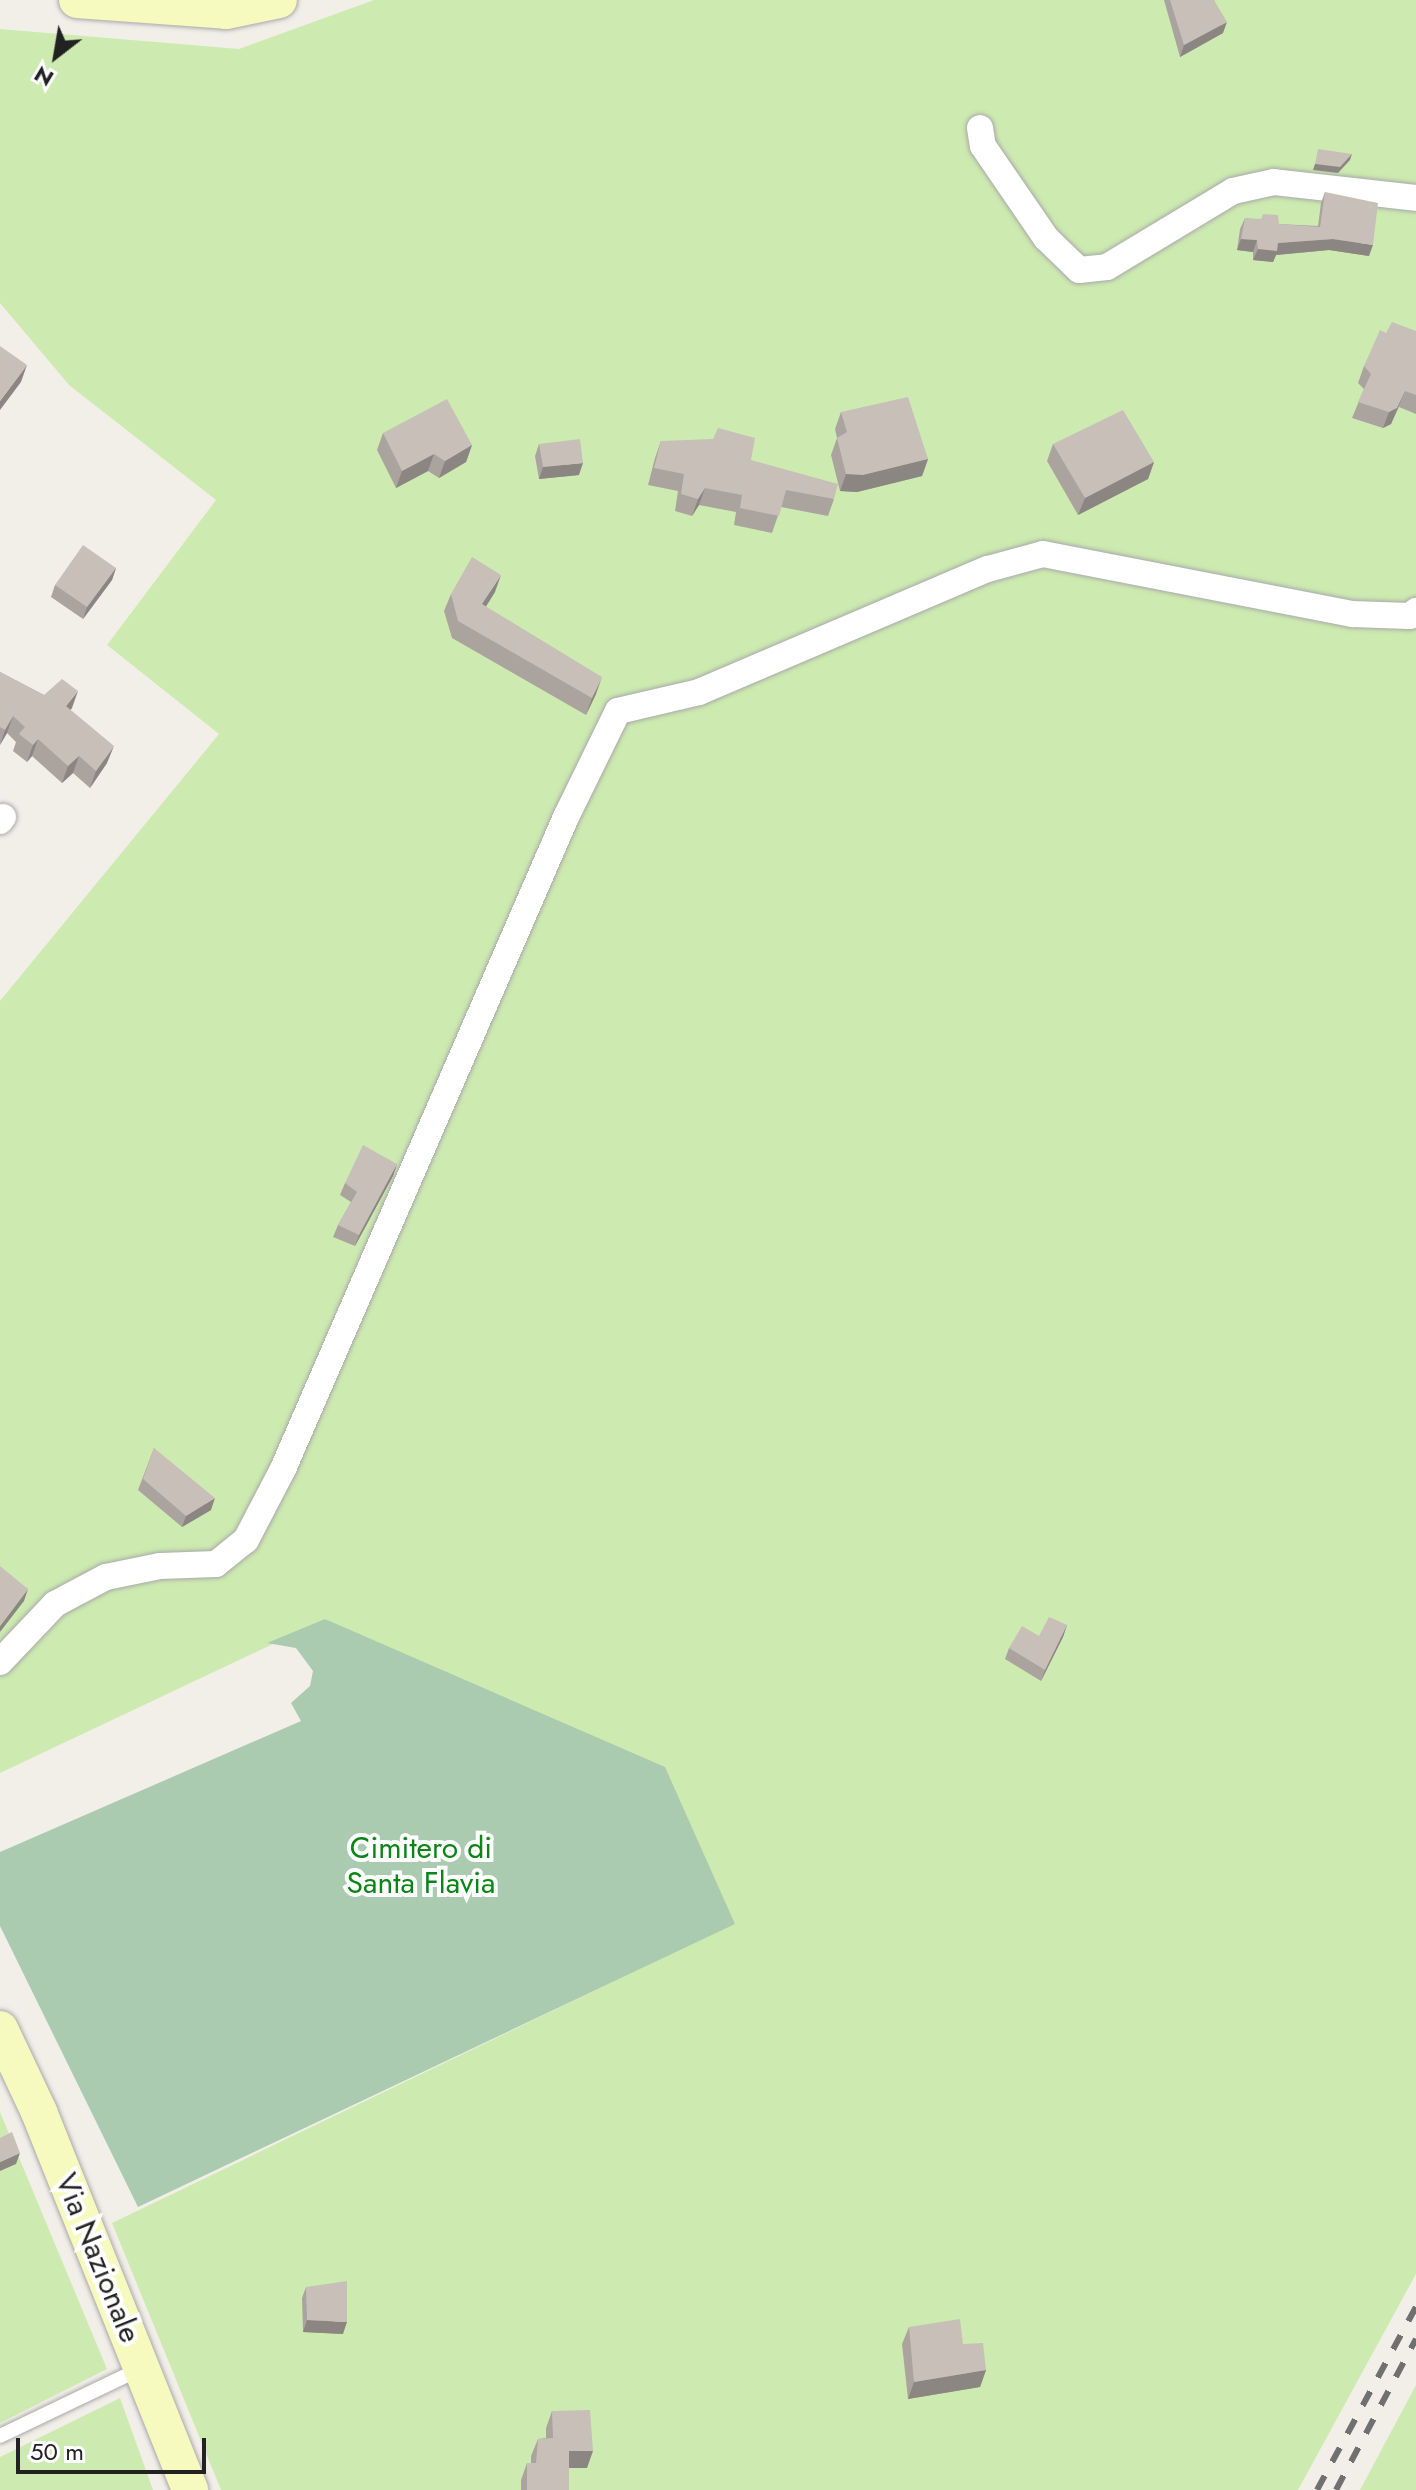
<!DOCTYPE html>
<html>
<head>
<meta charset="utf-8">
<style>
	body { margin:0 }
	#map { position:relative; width:1416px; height:2490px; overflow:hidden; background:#f2efe9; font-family:Jost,sans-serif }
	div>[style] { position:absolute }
	.grass>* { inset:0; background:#cdebb0 }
	.cemetery>* { inset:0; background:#aacbaf }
	.roads { filter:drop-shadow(0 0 2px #a9a9a9) drop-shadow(0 0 2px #a9a9a9) }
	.lane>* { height:14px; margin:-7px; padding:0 7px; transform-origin:7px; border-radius:7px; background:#fff }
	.street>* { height:26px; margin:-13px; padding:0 13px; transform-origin:13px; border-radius:13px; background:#fff }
	.secondary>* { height:36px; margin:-18px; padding:0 18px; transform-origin:18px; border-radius:18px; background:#f7fabf }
	.rail>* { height:6px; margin-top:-3px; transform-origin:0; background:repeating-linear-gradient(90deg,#707070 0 16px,transparent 0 32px) }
	.wall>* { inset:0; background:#aba49e }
	.shaded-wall>* { inset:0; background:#8b8681 }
	.building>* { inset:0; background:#c7bfb8 }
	span { translate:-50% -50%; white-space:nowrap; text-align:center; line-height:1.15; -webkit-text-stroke:8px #fff; paint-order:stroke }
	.park-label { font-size:30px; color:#0c8416 }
	.street-label { font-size:30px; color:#222 }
	.north { position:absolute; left:16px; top:16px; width:80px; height:80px; -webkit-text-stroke:6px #fff; paint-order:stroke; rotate:211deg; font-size:22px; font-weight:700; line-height:32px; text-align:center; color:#222 }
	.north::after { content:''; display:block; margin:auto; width:28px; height:36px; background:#222; clip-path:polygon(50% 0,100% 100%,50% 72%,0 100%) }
	.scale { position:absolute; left:16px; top:2438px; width:190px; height:36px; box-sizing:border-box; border:4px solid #222; border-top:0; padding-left:10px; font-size:24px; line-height:28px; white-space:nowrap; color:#222; -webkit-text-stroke:6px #fff; paint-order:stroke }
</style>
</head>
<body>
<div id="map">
	<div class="grass">
		<div style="clip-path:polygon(374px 0,1416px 0,1416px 2274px,1298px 2490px,221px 2490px,112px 2223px,735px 1923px,326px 1619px,0 1773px,0 1001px,219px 734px,107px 645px,216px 500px,69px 385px,0 303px,0 29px,239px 49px)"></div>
		<div style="clip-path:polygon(0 2112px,107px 2369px,0 2423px)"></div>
		<div style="clip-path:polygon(1416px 2385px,1416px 2490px,1360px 2490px)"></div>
		<div style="clip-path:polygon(120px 2398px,153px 2490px,0 2490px,0 2457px)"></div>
	</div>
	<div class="cemetery">
		<div style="clip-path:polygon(325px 1619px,665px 1767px,735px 1924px,138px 2207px,0 1926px,0 1852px,301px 1721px,291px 1703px,310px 1686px,313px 1671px,296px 1648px,267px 1643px)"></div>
	</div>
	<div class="roads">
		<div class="lane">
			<div style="left:0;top:2436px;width:157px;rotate:-25.6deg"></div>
		</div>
		<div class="street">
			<div style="left:980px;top:128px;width:18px;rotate:81deg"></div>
			<div style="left:983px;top:146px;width:112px;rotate:55.6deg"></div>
			<div style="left:1046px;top:238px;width:46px;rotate:44.1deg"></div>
			<div style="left:1079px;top:270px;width:28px;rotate:-6deg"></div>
			<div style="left:1107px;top:267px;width:147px;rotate:-31.1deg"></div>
			<div style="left:1233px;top:191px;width:42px;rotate:-12.4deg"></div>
			<div style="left:1274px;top:182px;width:143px;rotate:6.4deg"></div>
			<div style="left:0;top:821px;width:5px;rotate:-53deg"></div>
			<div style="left:0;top:1662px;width:80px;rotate:-46.5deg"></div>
			<div style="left:55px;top:1604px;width:58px;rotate:-27.9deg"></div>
			<div style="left:106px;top:1577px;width:55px;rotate:-11.5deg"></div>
			<div style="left:160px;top:1566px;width:56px;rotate:-2deg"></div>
			<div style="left:216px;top:1564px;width:38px;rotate:-39deg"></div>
			<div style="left:246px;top:1540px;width:80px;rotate:-62.5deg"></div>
			<div style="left:283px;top:1469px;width:711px;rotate:-66.54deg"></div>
			<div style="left:566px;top:817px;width:118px;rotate:-63.9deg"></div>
			<div style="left:618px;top:711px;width:83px;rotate:-13.2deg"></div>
			<div style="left:699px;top:692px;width:314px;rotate:-23.1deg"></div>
			<div style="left:988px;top:569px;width:57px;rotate:-15.3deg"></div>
			<div style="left:1043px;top:554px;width:315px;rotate:11deg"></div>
			<div style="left:1352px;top:614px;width:58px;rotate:2deg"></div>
			<div style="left:1410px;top:616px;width:8px;rotate:-40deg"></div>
		</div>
		<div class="secondary">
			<div style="left:77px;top:0;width:149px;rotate:4.2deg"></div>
			<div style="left:226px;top:11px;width:54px;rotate:-11.7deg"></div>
			<div style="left:0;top:2029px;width:92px;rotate:64.8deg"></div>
			<div style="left:39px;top:2112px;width:407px;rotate:68.2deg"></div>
		</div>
	</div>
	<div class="rail">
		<div style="left:1317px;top:2490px;width:208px;rotate:-61.6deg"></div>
		<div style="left:1336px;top:2490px;width:171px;rotate:-62.1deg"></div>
	</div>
	<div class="wall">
		<div style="clip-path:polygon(1164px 0,1214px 0,1223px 33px,1180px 57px)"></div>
		<div style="clip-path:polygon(1325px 192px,1369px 256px,1329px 250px,1276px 255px,1273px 262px,1253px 260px,1253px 252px,1237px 250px,1240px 229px,1245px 218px,1279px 224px,1318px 226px,1321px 203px)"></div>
		<div style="clip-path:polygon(1416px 331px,1416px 414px,1399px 407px,1391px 424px,1383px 428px,1352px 418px,1364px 389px,1358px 383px,1364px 366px,1386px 333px)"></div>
		<div style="clip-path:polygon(841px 412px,928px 459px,922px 476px,857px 492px,840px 491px,831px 455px,837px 438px,835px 429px)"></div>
		<div style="clip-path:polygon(383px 433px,472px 445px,466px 462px,439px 478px,428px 471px,396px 488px,377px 450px)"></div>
		<div style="clip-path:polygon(661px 441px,751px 460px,834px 499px,828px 516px,781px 507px,772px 533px,734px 525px,736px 512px,699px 505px,692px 516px,675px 511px,678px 491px,648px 485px,655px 458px)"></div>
		<div style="clip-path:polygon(539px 444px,579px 475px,539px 479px,535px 456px)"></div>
		<div style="clip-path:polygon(1053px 444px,1154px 462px,1148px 479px,1078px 515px,1047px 461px)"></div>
		<div style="clip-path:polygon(116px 568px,112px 580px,83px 619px,51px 597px,55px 585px)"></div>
		<div style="clip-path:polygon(495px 592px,486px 607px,596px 694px,586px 715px,452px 638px,444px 611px,451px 594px)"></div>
		<div style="clip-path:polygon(0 672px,44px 695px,72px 708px,70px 710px,107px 763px,90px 788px,73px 773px,62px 783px,32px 756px,27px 762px,13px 751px,16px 742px,7px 733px,0 745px)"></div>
		<div style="clip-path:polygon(397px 1164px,393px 1176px,355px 1246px,333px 1237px,338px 1225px,351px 1202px,340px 1195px,345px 1183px)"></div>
		<div style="clip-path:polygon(154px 1448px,211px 1510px,182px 1527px,138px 1490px)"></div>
		<div style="clip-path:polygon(1067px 1625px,1063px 1637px,1041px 1681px,1005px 1659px,1009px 1648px)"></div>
		<div style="clip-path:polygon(306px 2287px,343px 2334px,303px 2332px,302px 2298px)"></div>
		<div style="clip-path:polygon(909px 2327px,963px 2344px,986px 2370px,980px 2387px,908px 2399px,902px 2344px)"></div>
		<div style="clip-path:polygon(552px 2411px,587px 2468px,569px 2468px,569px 2490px,521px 2490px,521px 2480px,527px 2463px,531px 2463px,531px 2456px,538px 2439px,546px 2438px,546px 2428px)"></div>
	</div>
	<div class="shaded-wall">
		<div style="clip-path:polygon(1227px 22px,1223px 33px,1180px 57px,1184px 45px)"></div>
		<div style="clip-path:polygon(1352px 154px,1350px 160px,1338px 173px,1313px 170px,1315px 164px)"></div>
		<div style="clip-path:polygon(1241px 239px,1257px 240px,1253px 252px,1237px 250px)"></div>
		<div style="clip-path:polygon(1333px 239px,1373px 245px,1369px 256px,1329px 250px,1276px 255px,1273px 262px,1253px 260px,1258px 249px,1278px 243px)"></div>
		<div style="clip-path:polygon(27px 365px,21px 382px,0 410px,0 401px)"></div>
		<div style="clip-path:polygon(1405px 391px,1391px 424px,1383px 428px,1389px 412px)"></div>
		<div style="clip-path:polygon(472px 445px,466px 462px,439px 478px,445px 461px)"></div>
		<div style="clip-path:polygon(434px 454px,428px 471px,396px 488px,402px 471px)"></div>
		<div style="clip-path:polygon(928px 459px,922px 476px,857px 492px,840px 491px,846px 474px)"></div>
		<div style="clip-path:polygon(1154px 462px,1148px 479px,1078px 515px,1085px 498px)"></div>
		<div style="clip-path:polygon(583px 463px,579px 475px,539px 479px,543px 467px)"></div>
		<div style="clip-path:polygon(705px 488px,699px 505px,692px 516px,698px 499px)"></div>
		<div style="clip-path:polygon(116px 568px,112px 580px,83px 619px,87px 607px)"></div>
		<div style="clip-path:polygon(501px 575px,495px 592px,476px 621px,482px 604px)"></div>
		<div style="clip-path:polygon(602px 677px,596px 694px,586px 715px,592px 698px)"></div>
		<div style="clip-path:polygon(78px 691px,72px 708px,60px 723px,66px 706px)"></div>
		<div style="clip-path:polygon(13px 716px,7px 733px,0 745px,5px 730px)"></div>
		<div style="clip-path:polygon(38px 739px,32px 756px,27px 762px,33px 745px)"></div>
		<div style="clip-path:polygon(114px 746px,107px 763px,90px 788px,96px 771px)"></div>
		<div style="clip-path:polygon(79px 756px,73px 773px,62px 783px,68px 766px)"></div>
		<div style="clip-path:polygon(397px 1164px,393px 1176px,355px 1246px,359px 1235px)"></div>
		<div style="clip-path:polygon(215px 1498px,211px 1510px,182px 1527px,186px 1516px)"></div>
		<div style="clip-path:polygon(28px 1589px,24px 1601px,0 1632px,0 1626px)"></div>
		<div style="clip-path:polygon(1067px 1625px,1063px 1637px,1041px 1681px,1045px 1670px)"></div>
		<div style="clip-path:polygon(20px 2153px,16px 2164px,0 2171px,0 2162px)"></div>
		<div style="clip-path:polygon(307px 2320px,347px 2322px,343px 2334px,303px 2332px)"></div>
		<div style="clip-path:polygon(986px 2370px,980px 2387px,908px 2399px,914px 2382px)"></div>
		<div style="clip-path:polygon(569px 2451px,593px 2451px,587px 2468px,563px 2468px)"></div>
	</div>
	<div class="building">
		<div style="clip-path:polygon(1170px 0,1214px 0,1227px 22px,1184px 45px)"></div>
		<div style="clip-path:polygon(1318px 149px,1352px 154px,1340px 167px,1315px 164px)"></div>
		<div style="clip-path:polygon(1325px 192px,1378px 203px,1373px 245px,1333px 239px,1278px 243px,1277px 251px,1258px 249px,1257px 240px,1241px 239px,1245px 218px,1261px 219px,1263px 214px,1278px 215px,1279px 224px,1320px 227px)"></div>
		<div style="clip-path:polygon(1392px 322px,1416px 331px,1416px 395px,1405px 391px,1397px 408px,1389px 412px,1358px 402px,1371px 374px,1364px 366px,1380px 330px,1386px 333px)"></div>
		<div style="clip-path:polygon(0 346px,27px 365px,0 401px)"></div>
		<div style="clip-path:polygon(908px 397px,928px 459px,863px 475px,846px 474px,837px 438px,847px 432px,841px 412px)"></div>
		<div style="clip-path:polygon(447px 399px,472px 445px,445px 461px,434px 454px,402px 471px,383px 433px)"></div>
		<div style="clip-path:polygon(1123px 410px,1154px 462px,1085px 498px,1053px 444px)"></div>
		<div style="clip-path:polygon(718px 428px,755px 438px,751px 460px,838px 484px,834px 499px,786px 490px,779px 516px,740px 508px,742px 495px,705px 488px,698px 499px,681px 494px,684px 474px,654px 468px,661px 441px,713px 439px)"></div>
		<div style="clip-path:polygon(580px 439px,583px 463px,543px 467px,539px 444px)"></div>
		<div style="clip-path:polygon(83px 545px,116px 568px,87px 607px,55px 585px)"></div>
		<div style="clip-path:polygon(472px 557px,501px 575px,482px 604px,602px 677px,592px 698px,458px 621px,451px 594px)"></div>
		<div style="clip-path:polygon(0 672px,44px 695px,62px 679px,78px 691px,66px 706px,114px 746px,96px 771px,79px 756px,68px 766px,38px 739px,33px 745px,19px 734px,25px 727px,13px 716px,5px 730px,0 727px)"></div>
		<div style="clip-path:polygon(363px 1145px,397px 1164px,359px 1235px,338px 1225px,357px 1192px,345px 1183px)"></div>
		<div style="clip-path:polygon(154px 1448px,215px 1498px,186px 1516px,143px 1479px)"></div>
		<div style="clip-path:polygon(0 1566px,28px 1589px,0 1626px)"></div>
		<div style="clip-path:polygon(1049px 1617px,1067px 1625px,1045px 1670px,1009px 1648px,1022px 1626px,1039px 1636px)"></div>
		<div style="clip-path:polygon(12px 2132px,20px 2153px,0 2162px,0 2138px)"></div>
		<div style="clip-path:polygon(347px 2281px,347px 2322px,307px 2320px,306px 2287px)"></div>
		<div style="clip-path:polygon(960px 2319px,963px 2344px,983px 2343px,986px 2370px,914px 2382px,909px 2327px)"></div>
		<div style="clip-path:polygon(590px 2410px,593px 2451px,569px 2451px,569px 2490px,527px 2490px,527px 2463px,536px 2463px,538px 2439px,553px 2438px,552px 2411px)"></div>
	</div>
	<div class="park-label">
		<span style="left:421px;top:1865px">Cimitero di<br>Santa Flavia</span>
	</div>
	<div class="street-label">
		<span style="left:98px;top:2258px;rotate:68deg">Via Nazionale</span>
	</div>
	<div class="north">N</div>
	<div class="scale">50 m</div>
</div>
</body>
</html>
